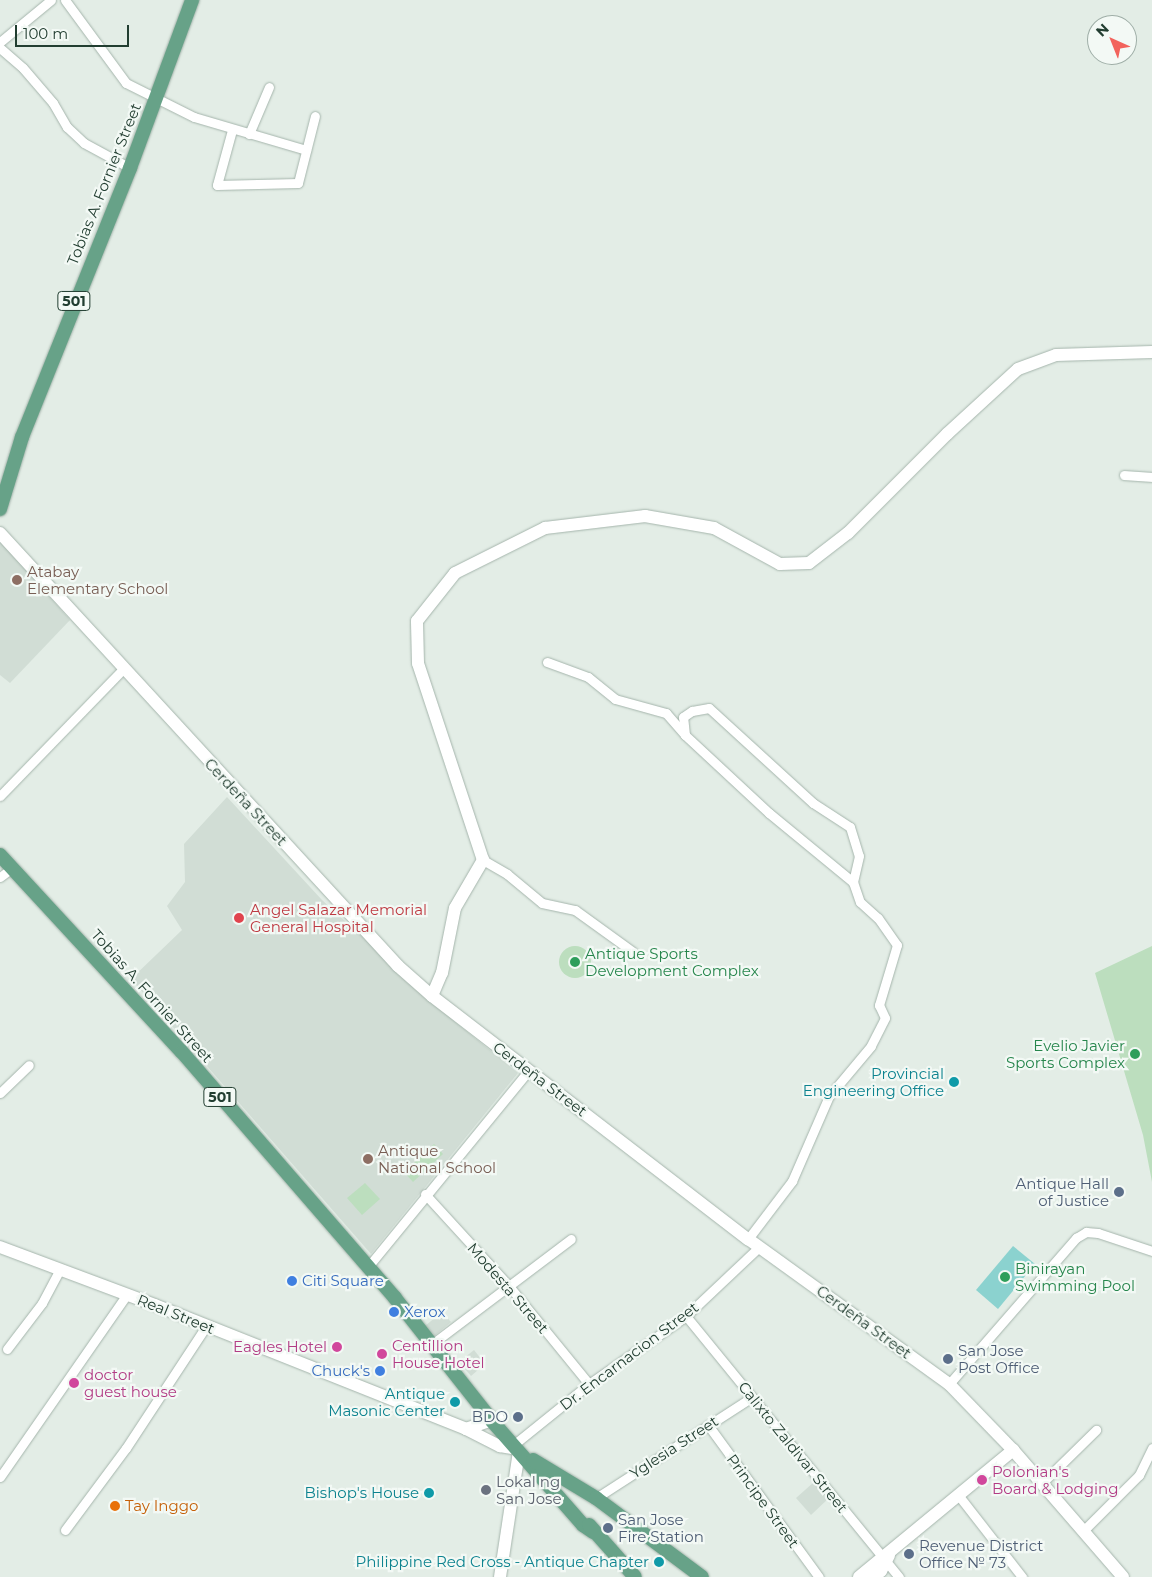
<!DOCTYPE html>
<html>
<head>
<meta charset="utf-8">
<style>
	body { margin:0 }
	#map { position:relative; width:1152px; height:1577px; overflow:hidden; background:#e3ede6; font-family:Montserrat,sans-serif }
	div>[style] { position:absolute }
	.built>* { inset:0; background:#d1ddd5 }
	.green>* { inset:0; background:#bcdebe }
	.round { border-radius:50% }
	.water>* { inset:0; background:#8bd2cf }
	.roads { filter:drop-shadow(0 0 1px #a5b5ac) drop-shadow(0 0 1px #a5b5ac) }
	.street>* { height:9px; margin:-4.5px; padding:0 4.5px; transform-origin:4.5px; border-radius:4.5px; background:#fff }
	.secondary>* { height:12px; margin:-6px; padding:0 6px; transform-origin:6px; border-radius:6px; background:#fff }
	.primary>* { height:14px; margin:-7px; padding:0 7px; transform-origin:7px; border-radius:7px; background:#67a288 }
	.dots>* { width:14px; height:14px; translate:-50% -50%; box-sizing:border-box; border:2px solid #f3f9f5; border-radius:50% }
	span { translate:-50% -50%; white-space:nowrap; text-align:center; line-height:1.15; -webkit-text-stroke:4.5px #f3f9f5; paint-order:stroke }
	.shield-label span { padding:1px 4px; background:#f3f9f5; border:1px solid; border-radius:4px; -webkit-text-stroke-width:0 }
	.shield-label { font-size:14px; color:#223e31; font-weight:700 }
	.street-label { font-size:15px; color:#223e31 }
	.education-label { font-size:15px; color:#785e54 }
	.left { translate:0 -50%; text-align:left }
	.health-label { font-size:15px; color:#be3a42 }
	.leisure-label { font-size:15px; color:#27864d }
	.right { translate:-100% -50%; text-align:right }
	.culture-label { font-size:15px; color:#0d838f }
	.service-label { font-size:15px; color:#4e5e75 }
	.shop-label { font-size:15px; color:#366cbe }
	.hotel-label { font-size:15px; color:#b23c85 }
	.worship-label { font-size:15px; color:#5b616d }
	.food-label { font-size:15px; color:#c56008 }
	.north { position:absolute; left:1087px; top:15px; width:50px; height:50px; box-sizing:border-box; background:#f3f9f5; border:1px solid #9faea7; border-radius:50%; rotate:316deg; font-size:14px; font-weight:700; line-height:20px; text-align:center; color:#223e31 }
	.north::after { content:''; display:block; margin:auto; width:18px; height:22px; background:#f2635c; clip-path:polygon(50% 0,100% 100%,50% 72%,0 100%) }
	.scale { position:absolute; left:15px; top:25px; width:114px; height:22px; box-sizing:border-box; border:2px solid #223e31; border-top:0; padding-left:6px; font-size:15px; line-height:18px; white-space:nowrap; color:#223e31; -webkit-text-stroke:4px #f3f9f5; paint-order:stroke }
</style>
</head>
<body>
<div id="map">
	<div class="built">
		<div style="clip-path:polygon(0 540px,70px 620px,10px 683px,0 675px)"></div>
		<div style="clip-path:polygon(227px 797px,322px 900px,454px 1021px,518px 1073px,371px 1254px,131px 979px,182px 930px,167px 906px,185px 882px,184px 844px)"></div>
		<div style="clip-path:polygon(442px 1312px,451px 1322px,433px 1337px,425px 1326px)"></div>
		<div style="clip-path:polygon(474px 1350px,485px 1364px,471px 1376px,459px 1362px)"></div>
		<div style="clip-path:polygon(814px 1482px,829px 1498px,811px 1515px,796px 1498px)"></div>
	</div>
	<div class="green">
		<div style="clip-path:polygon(1152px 946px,1152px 1182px,1143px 1135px,1095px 973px)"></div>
		<div class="round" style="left:559px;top:946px;width:32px;height:32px"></div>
		<div style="clip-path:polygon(434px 1144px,443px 1154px,413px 1182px,404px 1172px)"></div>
		<div style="clip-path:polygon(365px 1183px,380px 1199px,362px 1215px,347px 1198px)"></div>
	</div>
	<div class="water">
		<div style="clip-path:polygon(1013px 1246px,1035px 1264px,998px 1309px,976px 1290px)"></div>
	</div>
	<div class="roads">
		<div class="street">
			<div style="left:65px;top:0;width:103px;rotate:53.7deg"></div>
			<div style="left:126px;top:83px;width:76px;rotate:26.6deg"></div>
			<div style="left:194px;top:117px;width:117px;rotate:16.4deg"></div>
			<div style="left:0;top:42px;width:66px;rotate:-39.5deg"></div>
			<div style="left:0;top:48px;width:30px;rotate:41deg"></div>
			<div style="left:23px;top:68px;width:46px;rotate:49.4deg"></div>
			<div style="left:53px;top:103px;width:28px;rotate:60deg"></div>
			<div style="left:67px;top:127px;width:23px;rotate:43deg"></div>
			<div style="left:84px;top:143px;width:52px;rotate:28.5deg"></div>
			<div style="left:232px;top:130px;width:57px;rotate:105.3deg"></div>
			<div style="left:217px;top:185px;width:81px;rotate:-1.4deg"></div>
			<div style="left:298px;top:183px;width:69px;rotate:-75.8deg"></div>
			<div style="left:249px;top:134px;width:51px;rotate:-66.9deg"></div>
			<div style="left:1124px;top:475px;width:28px;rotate:4deg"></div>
			<div style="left:547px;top:662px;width:44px;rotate:20.1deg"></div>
			<div style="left:588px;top:677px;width:35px;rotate:39deg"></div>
			<div style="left:615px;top:699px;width:53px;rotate:15.4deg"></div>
			<div style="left:666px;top:713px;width:29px;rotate:49deg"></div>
			<div style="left:685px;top:735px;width:115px;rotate:42.9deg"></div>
			<div style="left:769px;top:813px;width:109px;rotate:39.4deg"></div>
			<div style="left:853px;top:882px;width:21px;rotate:71deg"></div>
			<div style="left:860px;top:902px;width:24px;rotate:42deg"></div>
			<div style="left:878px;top:918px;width:33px;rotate:55deg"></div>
			<div style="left:897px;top:945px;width:63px;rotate:106.7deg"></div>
			<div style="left:879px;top:1005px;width:14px;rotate:65deg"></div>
			<div style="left:885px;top:1018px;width:31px;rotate:117deg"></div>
			<div style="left:871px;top:1046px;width:65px;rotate:130deg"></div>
			<div style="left:829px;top:1096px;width:93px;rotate:113.5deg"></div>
			<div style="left:792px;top:1181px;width:73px;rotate:127.2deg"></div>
			<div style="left:685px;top:735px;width:18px;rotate:-96deg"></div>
			<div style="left:683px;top:717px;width:11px;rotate:-34deg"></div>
			<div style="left:692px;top:711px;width:17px;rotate:-10deg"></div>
			<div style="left:709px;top:708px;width:141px;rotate:42.4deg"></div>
			<div style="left:813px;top:803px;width:44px;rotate:33deg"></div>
			<div style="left:850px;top:827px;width:30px;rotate:73deg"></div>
			<div style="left:859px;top:856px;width:27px;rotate:103deg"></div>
			<div style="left:0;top:796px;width:177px;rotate:-45.9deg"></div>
			<div style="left:483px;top:860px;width:28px;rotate:30deg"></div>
			<div style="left:507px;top:874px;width:45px;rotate:39.6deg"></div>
			<div style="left:542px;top:903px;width:34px;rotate:12deg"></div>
			<div style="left:575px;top:910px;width:72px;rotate:35.9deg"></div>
			<div style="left:0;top:877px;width:15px;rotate:-37deg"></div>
			<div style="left:0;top:1093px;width:40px;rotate:-44deg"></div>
			<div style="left:425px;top:1194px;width:125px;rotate:47.6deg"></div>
			<div style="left:509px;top:1286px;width:127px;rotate:50.8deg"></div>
			<div style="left:367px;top:1268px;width:256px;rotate:-50.7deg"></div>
			<div style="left:686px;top:1316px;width:337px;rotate:50.8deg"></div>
			<div style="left:432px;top:1344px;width:174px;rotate:-37.1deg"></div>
			<div style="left:7px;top:1349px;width:58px;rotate:-52.7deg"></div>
			<div style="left:42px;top:1303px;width:38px;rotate:-62deg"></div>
			<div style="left:949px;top:1384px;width:194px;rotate:-49deg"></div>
			<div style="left:1076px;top:1238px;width:12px;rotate:-31deg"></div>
			<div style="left:1086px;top:1232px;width:12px;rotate:5deg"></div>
			<div style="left:1098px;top:1233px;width:57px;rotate:18.4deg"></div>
			<div style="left:708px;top:1425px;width:188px;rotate:53.9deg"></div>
			<div style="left:517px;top:1442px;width:92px;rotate:-38.9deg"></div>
			<div style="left:589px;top:1384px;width:118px;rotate:-35deg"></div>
			<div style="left:686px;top:1316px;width:100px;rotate:-43.4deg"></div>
			<div style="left:0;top:1477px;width:223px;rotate:-55.2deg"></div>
			<div style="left:1042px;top:1483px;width:76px;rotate:-44.5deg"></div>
			<div style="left:959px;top:1496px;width:103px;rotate:52.1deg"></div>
			<div style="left:596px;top:1498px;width:186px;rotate:-32.9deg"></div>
			<div style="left:65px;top:1530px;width:102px;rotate:-53.4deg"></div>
			<div style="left:126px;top:1448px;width:146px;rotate:-56.7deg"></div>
			<div style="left:1083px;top:1531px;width:79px;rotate:-45deg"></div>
			<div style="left:1139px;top:1475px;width:30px;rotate:-64deg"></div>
		</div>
		<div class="secondary">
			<div style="left:0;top:533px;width:588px;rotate:47.41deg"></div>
			<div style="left:398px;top:966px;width:45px;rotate:41.4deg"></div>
			<div style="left:432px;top:996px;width:399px;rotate:37.6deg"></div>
			<div style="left:748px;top:1239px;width:248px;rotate:35.8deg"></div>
			<div style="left:949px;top:1384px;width:92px;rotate:45.9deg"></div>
			<div style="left:1013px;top:1450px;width:168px;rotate:49.1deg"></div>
			<div style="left:432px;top:996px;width:25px;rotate:-67deg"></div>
			<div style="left:442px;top:973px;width:66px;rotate:-78.7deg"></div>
			<div style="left:455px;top:908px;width:56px;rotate:-59.7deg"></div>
			<div style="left:483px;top:860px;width:207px;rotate:-108.3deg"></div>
			<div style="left:418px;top:663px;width:42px;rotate:-91.4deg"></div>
			<div style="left:417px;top:621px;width:61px;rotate:-51.6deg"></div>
			<div style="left:455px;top:573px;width:101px;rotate:-26.6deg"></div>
			<div style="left:545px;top:528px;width:101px;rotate:-6.8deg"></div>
			<div style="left:645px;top:516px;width:70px;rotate:9.9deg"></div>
			<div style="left:714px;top:528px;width:75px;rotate:28.6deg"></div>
			<div style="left:780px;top:564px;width:29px;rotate:-2deg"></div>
			<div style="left:809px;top:563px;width:49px;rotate:-37.6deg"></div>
			<div style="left:848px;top:533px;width:140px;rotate:-45deg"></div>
			<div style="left:947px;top:434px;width:96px;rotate:-42.5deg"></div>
			<div style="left:1018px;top:369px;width:40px;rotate:-20.2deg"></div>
			<div style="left:1056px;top:355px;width:96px;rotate:-1.8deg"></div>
			<div style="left:0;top:1247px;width:165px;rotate:20.5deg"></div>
			<div style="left:155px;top:1305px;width:335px;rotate:21.7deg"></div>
			<div style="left:466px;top:1429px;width:38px;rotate:27deg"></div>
			<div style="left:500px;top:1446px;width:17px;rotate:10deg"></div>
			<div style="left:466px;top:1429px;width:34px;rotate:-19deg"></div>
			<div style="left:500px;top:1577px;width:126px;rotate:-81.4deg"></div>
			<div style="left:859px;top:1577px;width:200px;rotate:-39.5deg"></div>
			<div style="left:874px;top:1577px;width:9px;rotate:-41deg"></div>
			<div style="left:881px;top:1571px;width:18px;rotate:-63deg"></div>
		</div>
		<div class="primary">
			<div style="left:0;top:509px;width:75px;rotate:-73deg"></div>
			<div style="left:22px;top:437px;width:290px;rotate:-68.1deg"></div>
			<div style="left:130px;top:168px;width:179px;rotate:-69.7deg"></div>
			<div style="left:0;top:855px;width:268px;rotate:47.3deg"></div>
			<div style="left:182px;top:1052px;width:325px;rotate:49.1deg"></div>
			<div style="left:395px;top:1298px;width:157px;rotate:51.7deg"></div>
			<div style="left:492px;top:1421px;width:138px;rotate:48.8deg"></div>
			<div style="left:583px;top:1525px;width:12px;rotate:35deg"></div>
			<div style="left:533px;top:1460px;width:74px;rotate:31.1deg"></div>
			<div style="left:596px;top:1498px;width:132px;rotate:36.7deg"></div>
			<div style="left:589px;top:1525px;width:69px;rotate:48.5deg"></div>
		</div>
	</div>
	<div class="dots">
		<div style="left:17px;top:580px;background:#8d6e63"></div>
		<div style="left:239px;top:918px;background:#e0444e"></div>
		<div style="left:575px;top:962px;background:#2e9e5b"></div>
		<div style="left:1135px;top:1054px;background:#2e9e5b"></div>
		<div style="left:954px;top:1082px;background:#0f9aa8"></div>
		<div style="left:368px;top:1159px;background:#8d6e63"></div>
		<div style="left:1119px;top:1192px;background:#5c6f8a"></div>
		<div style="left:1005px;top:1277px;background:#2e9e5b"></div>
		<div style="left:292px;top:1281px;background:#3f7fe0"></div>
		<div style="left:394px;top:1312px;background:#3f7fe0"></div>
		<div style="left:337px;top:1347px;background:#d1479c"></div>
		<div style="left:382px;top:1354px;background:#d1479c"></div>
		<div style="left:948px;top:1359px;background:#5c6f8a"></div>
		<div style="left:380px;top:1371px;background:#3f7fe0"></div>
		<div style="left:74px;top:1383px;background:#d1479c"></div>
		<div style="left:455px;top:1402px;background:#0f9aa8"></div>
		<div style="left:518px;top:1417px;background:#5c6f8a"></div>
		<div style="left:982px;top:1480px;background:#d1479c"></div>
		<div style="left:486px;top:1490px;background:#6b7280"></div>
		<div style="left:429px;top:1493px;background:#0f9aa8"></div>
		<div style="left:115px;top:1506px;background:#e8710a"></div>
		<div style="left:608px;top:1528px;background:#5c6f8a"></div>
		<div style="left:909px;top:1554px;background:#5c6f8a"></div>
		<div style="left:659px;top:1562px;background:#0f9aa8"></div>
	</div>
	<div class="shield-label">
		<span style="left:74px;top:301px">501</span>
		<span style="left:220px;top:1097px">501</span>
	</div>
	<div class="street-label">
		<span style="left:104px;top:184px;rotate:-68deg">Tobias A. Fornier Street</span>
		<span style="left:246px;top:802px;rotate:47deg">Cerdeña Street</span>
		<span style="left:152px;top:996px;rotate:48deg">Tobias A. Fornier Street</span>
		<span style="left:540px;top:1079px;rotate:37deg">Cerdeña Street</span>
		<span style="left:508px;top:1288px;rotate:49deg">Modesta Street</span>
		<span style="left:176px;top:1314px;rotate:22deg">Real Street</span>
		<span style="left:864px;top:1322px;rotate:36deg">Cerdeña Street</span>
		<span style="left:629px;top:1356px;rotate:-37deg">Dr. Encarnacion Street</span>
		<span style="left:674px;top:1447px;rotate:-33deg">Yglesia Street</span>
		<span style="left:793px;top:1447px;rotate:51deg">Calixto Zaldivar Street</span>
		<span style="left:763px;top:1501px;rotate:54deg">Principe Street</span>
	</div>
	<div class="education-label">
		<span class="left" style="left:27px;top:580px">Atabay<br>Elementary School</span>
		<span class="left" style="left:378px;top:1159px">Antique<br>National School</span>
	</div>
	<div class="health-label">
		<span class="left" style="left:250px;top:918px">Angel Salazar Memorial<br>General Hospital</span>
	</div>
	<div class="leisure-label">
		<span class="left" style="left:585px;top:962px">Antique Sports<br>Development Complex</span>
		<span class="right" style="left:1125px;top:1054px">Evelio Javier<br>Sports Complex</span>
		<span class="left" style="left:1015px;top:1277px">Binirayan<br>Swimming Pool</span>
	</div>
	<div class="culture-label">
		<span class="right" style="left:944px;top:1082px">Provincial<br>Engineering Office</span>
		<span class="right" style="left:445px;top:1402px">Antique<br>Masonic Center</span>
		<span class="right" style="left:419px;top:1493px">Bishop's House</span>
		<span class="right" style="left:649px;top:1562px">Philippine Red Cross - Antique Chapter</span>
	</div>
	<div class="service-label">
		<span class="right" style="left:1109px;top:1192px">Antique Hall<br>of Justice</span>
		<span class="left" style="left:958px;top:1359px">San Jose<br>Post Office</span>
		<span class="right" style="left:508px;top:1417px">BDO</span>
		<span class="left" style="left:618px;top:1528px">San Jose<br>Fire Station</span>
		<span class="left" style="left:919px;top:1554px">Revenue District<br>Office № 73</span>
	</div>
	<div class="shop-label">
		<span class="left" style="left:302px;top:1281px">Citi Square</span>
		<span class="left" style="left:404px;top:1312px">Xerox</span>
		<span class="right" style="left:370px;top:1371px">Chuck's</span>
	</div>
	<div class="hotel-label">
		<span class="left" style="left:392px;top:1354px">Centillion<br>House Hotel</span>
		<span class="right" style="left:327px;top:1347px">Eagles Hotel</span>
		<span class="left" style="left:84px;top:1383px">doctor<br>guest house</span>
		<span class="left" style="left:992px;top:1480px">Polonian's<br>Board &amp; Lodging</span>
	</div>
	<div class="worship-label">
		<span class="left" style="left:496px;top:1490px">Lokal ng<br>San Jose</span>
	</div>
	<div class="food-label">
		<span class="left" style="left:125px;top:1506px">Tay Inggo</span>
	</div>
	<div class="north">N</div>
	<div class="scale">100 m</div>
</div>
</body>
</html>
